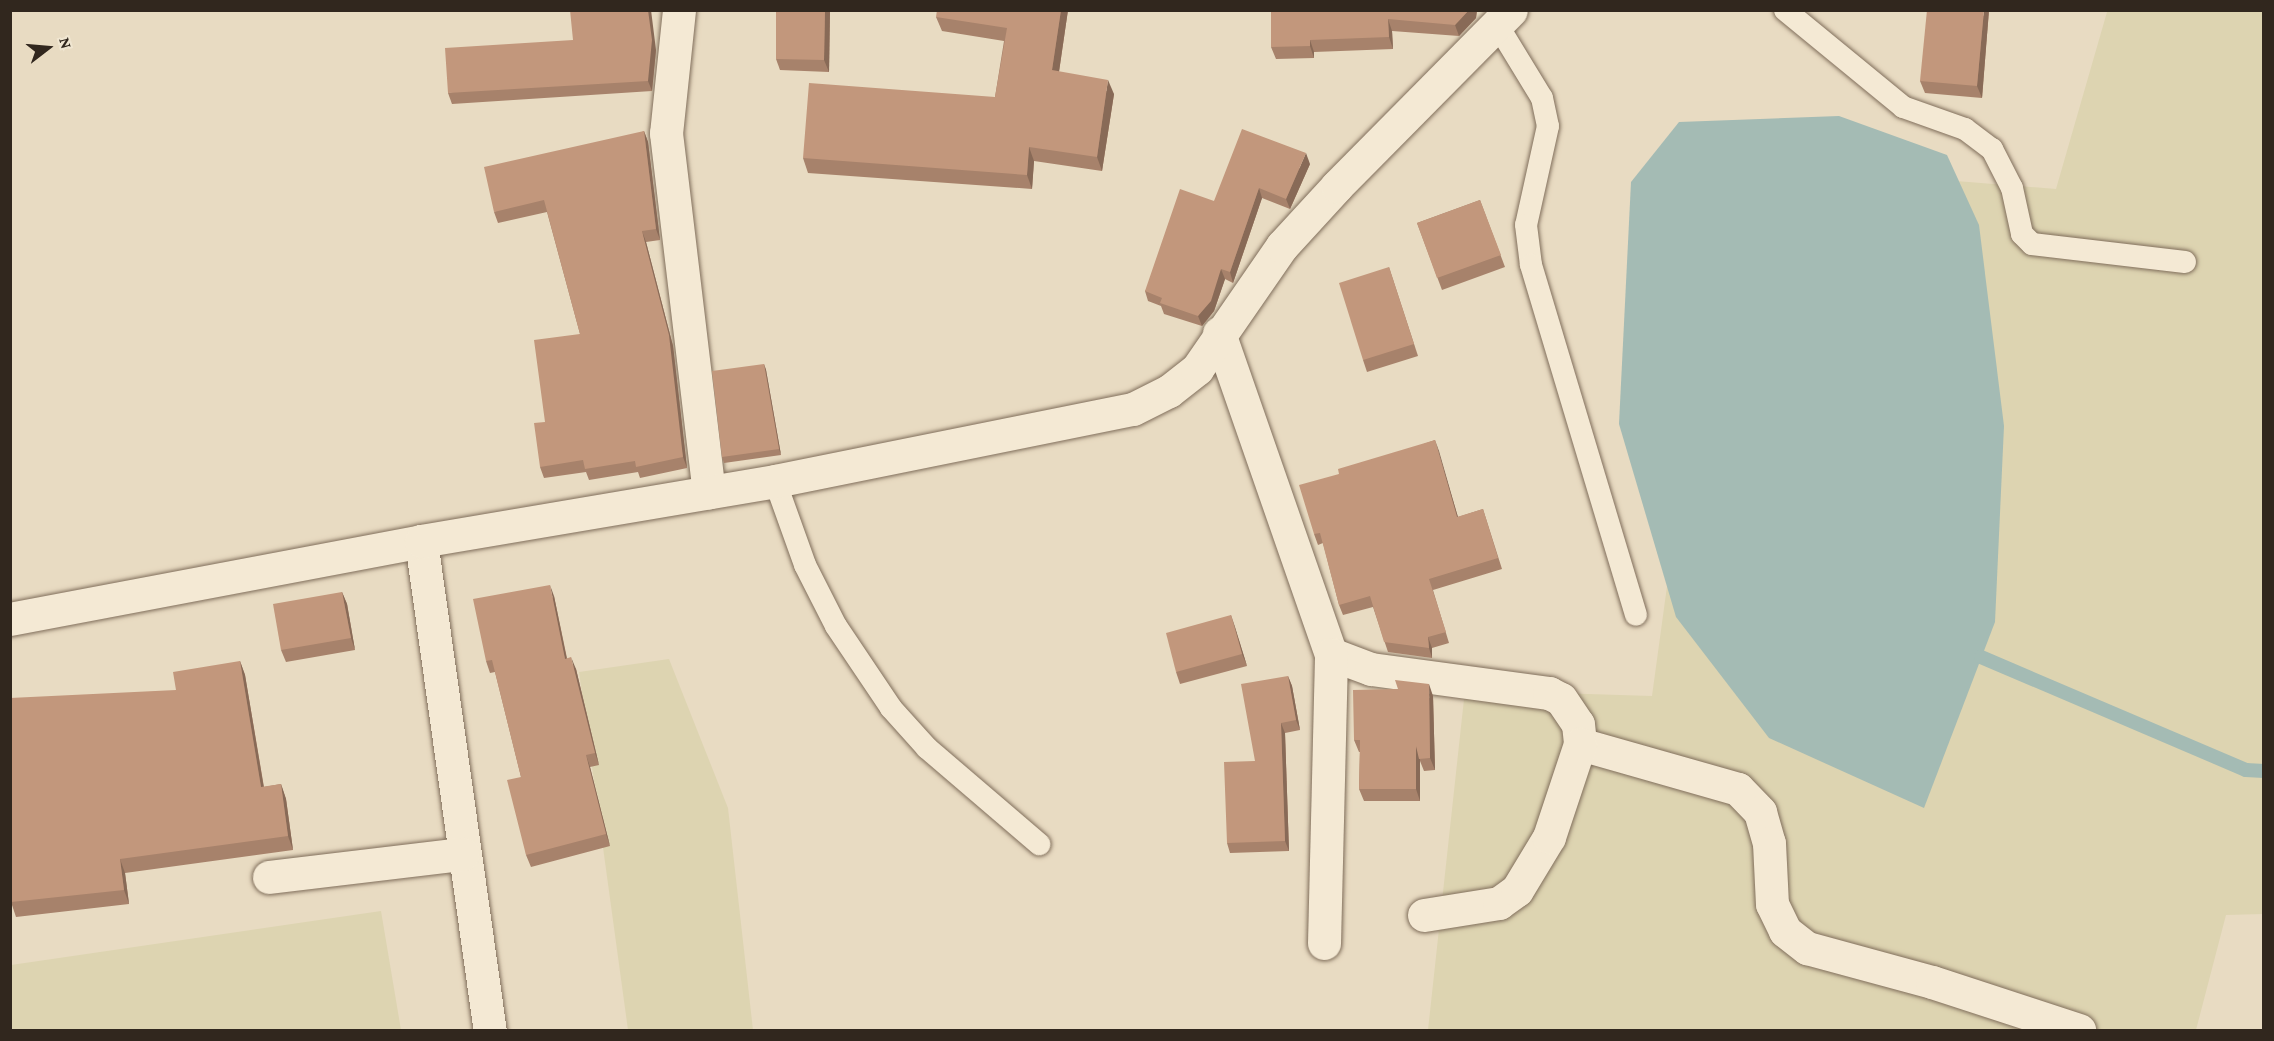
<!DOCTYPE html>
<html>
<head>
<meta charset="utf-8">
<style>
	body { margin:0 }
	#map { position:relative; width:2274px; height:1041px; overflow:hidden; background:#e8dbc2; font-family:"Crimson Pro",serif }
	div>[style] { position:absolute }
	.farmland>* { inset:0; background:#ddd4b1 }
	.water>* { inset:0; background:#a4bbb4 }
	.stream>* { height:14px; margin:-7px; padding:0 7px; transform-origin:7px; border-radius:7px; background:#a4bbb4 }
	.roads { filter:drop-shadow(0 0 2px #806e5b) drop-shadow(0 0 2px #806e5b) }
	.lane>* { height:22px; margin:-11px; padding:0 11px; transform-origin:11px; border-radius:11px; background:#f4e9d4 }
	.street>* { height:33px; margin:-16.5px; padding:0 16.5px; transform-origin:16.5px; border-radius:16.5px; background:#f4e9d4 }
	.wall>* { inset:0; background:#a7826b }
	.shaded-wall>* { inset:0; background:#886a57 }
	.building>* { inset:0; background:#c2977c }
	span { translate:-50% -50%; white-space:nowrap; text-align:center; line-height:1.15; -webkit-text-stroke:6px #f0e6d1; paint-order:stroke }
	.frame { position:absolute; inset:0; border:12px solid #31271e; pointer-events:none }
	.north { position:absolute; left:18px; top:18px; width:60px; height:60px; -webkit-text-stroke:4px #f0e6d1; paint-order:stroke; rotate:74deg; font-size:16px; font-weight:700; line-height:24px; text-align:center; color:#31271e }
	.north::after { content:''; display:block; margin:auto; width:21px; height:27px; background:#31271e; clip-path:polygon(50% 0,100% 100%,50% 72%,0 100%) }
</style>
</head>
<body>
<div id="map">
	<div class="farmland">
		<div style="clip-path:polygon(2111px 10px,2263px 11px,2263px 914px,2226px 915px,2196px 1030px,1428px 1030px,1465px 690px,1652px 696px,1678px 506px,1658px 157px,2056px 189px,2107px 12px)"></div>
		<div style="clip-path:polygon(669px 659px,728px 808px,753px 1030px,628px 1030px,579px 672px)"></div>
		<div style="clip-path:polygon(381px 911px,401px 1030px,11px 1030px,11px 965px)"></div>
	</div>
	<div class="water">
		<div style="clip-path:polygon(1839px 116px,1947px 155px,1979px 225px,2004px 426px,1995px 622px,1924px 808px,1769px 738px,1676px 617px,1619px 424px,1631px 182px,1679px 122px)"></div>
	</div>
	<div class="stream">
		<div style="left:1981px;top:657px;width:288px;rotate:23.1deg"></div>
		<div style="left:2246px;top:770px;width:18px;rotate:3deg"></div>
	</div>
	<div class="roads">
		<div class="lane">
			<div style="left:1785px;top:10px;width:153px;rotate:39.4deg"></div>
			<div style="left:1903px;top:107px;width:66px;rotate:19.5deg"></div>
			<div style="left:1965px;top:129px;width:34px;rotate:37deg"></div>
			<div style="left:1992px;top:149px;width:44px;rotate:62.9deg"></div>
			<div style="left:2012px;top:188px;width:47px;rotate:77.7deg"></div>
			<div style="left:2022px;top:234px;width:14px;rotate:45deg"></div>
			<div style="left:2032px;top:244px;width:154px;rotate:6.7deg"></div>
			<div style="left:1498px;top:26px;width:84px;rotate:58.6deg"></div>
			<div style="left:1542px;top:98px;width:29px;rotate:78deg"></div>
			<div style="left:1548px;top:126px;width:101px;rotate:102.5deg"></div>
			<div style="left:1526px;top:225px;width:40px;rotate:82.9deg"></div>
			<div style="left:1531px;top:265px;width:365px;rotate:73.3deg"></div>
			<div style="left:775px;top:481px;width:89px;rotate:70.3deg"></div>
			<div style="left:805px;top:565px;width:68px;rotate:63.1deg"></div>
			<div style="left:836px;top:626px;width:99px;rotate:56.1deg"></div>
			<div style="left:891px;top:708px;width:54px;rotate:48deg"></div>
			<div style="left:927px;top:748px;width:148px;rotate:40.6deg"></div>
		</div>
		<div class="street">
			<div style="left:679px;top:10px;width:124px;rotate:96deg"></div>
			<div style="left:666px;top:133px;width:362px;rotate:83.2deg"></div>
			<div style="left:1219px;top:333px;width:340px;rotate:70.8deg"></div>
			<div style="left:1331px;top:654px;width:43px;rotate:20.6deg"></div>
			<div style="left:1371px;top:669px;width:180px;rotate:7.7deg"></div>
			<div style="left:1549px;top:693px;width:13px;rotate:27deg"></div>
			<div style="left:1561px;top:699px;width:30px;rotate:56deg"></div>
			<div style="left:1578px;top:724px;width:20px;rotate:84deg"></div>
			<div style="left:1580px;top:744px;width:164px;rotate:15.9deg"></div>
			<div style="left:1738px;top:789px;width:32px;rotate:46deg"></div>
			<div style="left:1760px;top:812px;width:32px;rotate:74deg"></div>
			<div style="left:1769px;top:843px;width:61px;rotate:87.2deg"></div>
			<div style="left:1772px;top:904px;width:30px;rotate:64deg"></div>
			<div style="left:1785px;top:931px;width:28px;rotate:38deg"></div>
			<div style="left:1807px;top:948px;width:130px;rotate:15.2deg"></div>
			<div style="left:1932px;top:982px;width:155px;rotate:18.1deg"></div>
			<div style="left:421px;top:541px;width:494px;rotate:82deg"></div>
			<div style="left:10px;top:619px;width:418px;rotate:-10.7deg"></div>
			<div style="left:421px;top:541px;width:359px;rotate:-9.6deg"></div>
			<div style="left:775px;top:481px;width:365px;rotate:-11.4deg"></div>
			<div style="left:1133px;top:409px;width:40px;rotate:-26.6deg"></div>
			<div style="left:1169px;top:391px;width:36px;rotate:-38deg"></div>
			<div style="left:1197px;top:369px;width:150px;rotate:-55.4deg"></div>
			<div style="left:1282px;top:246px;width:81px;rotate:-47.5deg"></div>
			<div style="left:1337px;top:186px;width:247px;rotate:-45.3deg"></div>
			<div style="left:269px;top:877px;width:195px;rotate:-6.8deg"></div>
			<div style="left:1424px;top:915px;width:76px;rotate:-9.1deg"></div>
			<div style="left:1499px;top:903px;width:22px;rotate:-36deg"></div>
			<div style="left:1517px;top:890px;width:62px;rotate:-58.9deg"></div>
			<div style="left:1549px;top:837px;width:98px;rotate:-71.6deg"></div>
			<div style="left:1324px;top:943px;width:289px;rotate:-88.6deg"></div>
		</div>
	</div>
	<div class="wall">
		<div style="clip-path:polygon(776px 10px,830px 10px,829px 72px,780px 70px,776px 59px)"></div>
		<div style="clip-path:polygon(1068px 10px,1059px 72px,1114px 94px,1102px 171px,1034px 161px,1032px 189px,808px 173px,803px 158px,995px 97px,1004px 41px,942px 31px,936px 17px)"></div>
		<div style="clip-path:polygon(1271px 10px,1477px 10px,1476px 18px,1459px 36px,1392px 31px,1393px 49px,1314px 52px,1314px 58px,1276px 59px,1271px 47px)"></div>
		<div style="clip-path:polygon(1989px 10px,1982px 98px,1925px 93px,1920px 81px)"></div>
		<div style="clip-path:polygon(656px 50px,652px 91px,452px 104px,448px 93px)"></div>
		<div style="clip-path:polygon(644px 131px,648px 142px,660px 240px,646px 242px,673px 346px,687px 468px,640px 478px,638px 472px,589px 480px,586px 472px,544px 478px,540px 467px,545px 422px,580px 334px,547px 212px,498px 223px,494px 212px)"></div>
		<div style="clip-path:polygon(1310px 164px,1290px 209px,1262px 198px,1233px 283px,1225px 279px,1214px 311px,1202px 326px,1164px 314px,1161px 306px,1148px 301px,1145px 291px,1214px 201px)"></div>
		<div style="clip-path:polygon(1480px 200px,1505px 267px,1442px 290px,1417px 223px)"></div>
		<div style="clip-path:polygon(1389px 267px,1418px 356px,1367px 372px,1363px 360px)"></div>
		<div style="clip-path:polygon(764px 364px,766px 370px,781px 455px,724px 463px,722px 457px)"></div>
		<div style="clip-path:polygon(1435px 440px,1458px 517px,1483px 509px,1502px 569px,1433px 590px,1449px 643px,1432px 648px,1432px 658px,1388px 652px,1373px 607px,1343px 615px,1339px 605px,1323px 543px,1318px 545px,1314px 534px,1339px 474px)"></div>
		<div style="clip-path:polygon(342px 592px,347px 604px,355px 650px,286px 662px,281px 650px)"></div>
		<div style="clip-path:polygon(554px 596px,567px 658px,576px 669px,599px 765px,590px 767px,610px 846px,531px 867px,526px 855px,521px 777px,495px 672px,490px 673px,486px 661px)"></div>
		<div style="clip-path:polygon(1231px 615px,1247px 666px,1180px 684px,1176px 672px)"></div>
		<div style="clip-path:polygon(240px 661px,245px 675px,264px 787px,281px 784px,286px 799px,293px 850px,125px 873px,129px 904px,16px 917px,11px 902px)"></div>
		<div style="clip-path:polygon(1288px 676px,1292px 686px,1300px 730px,1285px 733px,1289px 851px,1230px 853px,1227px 843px)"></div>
		<div style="clip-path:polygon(1433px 696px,1435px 770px,1424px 771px,1420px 761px,1420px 801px,1364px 801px,1359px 789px,1360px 752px,1359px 752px,1354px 740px)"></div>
	</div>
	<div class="shaded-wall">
		<div style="clip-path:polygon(648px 10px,651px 10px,656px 50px,652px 91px,648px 81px)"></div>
		<div style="clip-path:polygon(825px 10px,830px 10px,829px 72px,824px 60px)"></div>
		<div style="clip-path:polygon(1061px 10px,1068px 10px,1057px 85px,1052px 70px)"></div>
		<div style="clip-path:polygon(1469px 10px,1477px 10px,1476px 18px,1459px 36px,1455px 25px)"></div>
		<div style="clip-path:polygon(1984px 10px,1989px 10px,1982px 98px,1977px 86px)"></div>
		<div style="clip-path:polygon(1388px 19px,1392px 31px,1393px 49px,1389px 37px)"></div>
		<div style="clip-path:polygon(1310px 40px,1314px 52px,1314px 58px,1310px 46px)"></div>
		<div style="clip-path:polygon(1108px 80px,1114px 94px,1102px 171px,1097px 157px)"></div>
		<div style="clip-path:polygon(644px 131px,648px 142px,660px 240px,656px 229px)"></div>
		<div style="clip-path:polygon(1029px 147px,1034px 161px,1032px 189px,1027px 175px)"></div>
		<div style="clip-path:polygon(1306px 153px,1310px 164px,1290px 209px,1286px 199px)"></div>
		<div style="clip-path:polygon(1259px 188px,1262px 198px,1233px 283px,1230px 272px)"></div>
		<div style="clip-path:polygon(642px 231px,646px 242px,673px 346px,687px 468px,683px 457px)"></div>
		<div style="clip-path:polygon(1221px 269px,1225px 279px,1214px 311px,1202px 326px,1198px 316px)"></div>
		<div style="clip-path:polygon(764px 364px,766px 370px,781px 455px,779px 449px)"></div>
		<div style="clip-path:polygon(1435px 440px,1439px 451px,1461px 528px,1457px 517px)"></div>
		<div style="clip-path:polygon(550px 585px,554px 596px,569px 670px,565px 659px)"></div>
		<div style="clip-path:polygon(342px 592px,347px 604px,355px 650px,351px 638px)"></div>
		<div style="clip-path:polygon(1231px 615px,1235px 627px,1247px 666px,1242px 654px)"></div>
		<div style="clip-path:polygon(1428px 637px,1432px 648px,1432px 658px,1429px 648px)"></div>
		<div style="clip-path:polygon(571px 657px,576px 669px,599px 765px,595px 753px)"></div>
		<div style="clip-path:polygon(240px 661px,245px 675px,266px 801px,261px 787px)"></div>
		<div style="clip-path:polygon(1288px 676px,1292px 686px,1300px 730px,1296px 720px)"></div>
		<div style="clip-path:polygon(1429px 684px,1433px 696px,1435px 770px,1430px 758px)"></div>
		<div style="clip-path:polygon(1281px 723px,1285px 733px,1289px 851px,1285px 841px)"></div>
		<div style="clip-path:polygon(1416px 746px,1420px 758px,1420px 801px,1416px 789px)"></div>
		<div style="clip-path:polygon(586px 755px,590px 767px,610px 846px,606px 834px)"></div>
		<div style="clip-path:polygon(281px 784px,286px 799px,293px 850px,288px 836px)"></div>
		<div style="clip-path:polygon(120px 859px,125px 873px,129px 904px,124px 890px)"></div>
	</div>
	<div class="building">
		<div style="clip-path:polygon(570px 10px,648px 10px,652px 40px,648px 81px,448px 93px,445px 48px,573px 40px)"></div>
		<div style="clip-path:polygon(776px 10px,825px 10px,824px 60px,776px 59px)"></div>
		<div style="clip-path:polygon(937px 10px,1061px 10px,1052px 70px,1108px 80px,1097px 157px,1029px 147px,1027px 175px,803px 158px,809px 83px,995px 97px,1007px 28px,936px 17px)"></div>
		<div style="clip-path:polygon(1271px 10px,1469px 10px,1455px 25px,1388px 19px,1389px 37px,1310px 40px,1310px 46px,1271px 47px)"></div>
		<div style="clip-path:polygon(1927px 10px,1984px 10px,1977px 86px,1920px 81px)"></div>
		<div style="clip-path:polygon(1242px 129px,1306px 153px,1286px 199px,1259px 188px,1230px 272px,1221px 269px,1211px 301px,1198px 316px,1160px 303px,1162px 298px,1145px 291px,1180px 189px,1214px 201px)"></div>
		<div style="clip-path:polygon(644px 131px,656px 229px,642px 231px,669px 335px,683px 457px,636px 467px,635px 461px,585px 469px,583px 460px,540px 467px,534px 423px,545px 422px,534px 340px,580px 334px,544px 200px,494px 212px,484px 167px)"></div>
		<div style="clip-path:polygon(1480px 200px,1501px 255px,1437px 278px,1417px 223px)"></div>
		<div style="clip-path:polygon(1389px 267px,1414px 344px,1363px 360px,1339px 283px)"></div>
		<div style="clip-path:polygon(764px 364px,779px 449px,722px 457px,712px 371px)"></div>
		<div style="clip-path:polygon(1435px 440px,1457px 517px,1483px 509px,1498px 558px,1429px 579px,1446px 632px,1428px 637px,1429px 648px,1384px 642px,1370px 596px,1339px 605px,1320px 533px,1314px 534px,1299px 485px,1339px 474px,1338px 469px)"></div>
		<div style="clip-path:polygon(550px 585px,565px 659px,571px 657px,595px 753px,586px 755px,606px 834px,526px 855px,507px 780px,521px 777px,492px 660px,486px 661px,473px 599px)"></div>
		<div style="clip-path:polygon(342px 592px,351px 638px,281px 650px,273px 604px)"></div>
		<div style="clip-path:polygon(1231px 615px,1242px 654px,1176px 672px,1166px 633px)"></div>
		<div style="clip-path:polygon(240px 661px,261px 787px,281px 784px,288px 836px,120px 859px,124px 890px,11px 902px,10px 698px,176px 690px,173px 672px)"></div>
		<div style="clip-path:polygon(1288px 676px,1296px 720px,1281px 723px,1285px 841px,1227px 843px,1224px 762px,1255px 761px,1241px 684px)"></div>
		<div style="clip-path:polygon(1395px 680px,1429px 684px,1430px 758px,1419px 759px,1416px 746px,1416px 789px,1359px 789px,1360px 740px,1354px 740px,1353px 690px,1398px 689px)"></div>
	</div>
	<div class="frame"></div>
	<div class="north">N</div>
</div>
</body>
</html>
